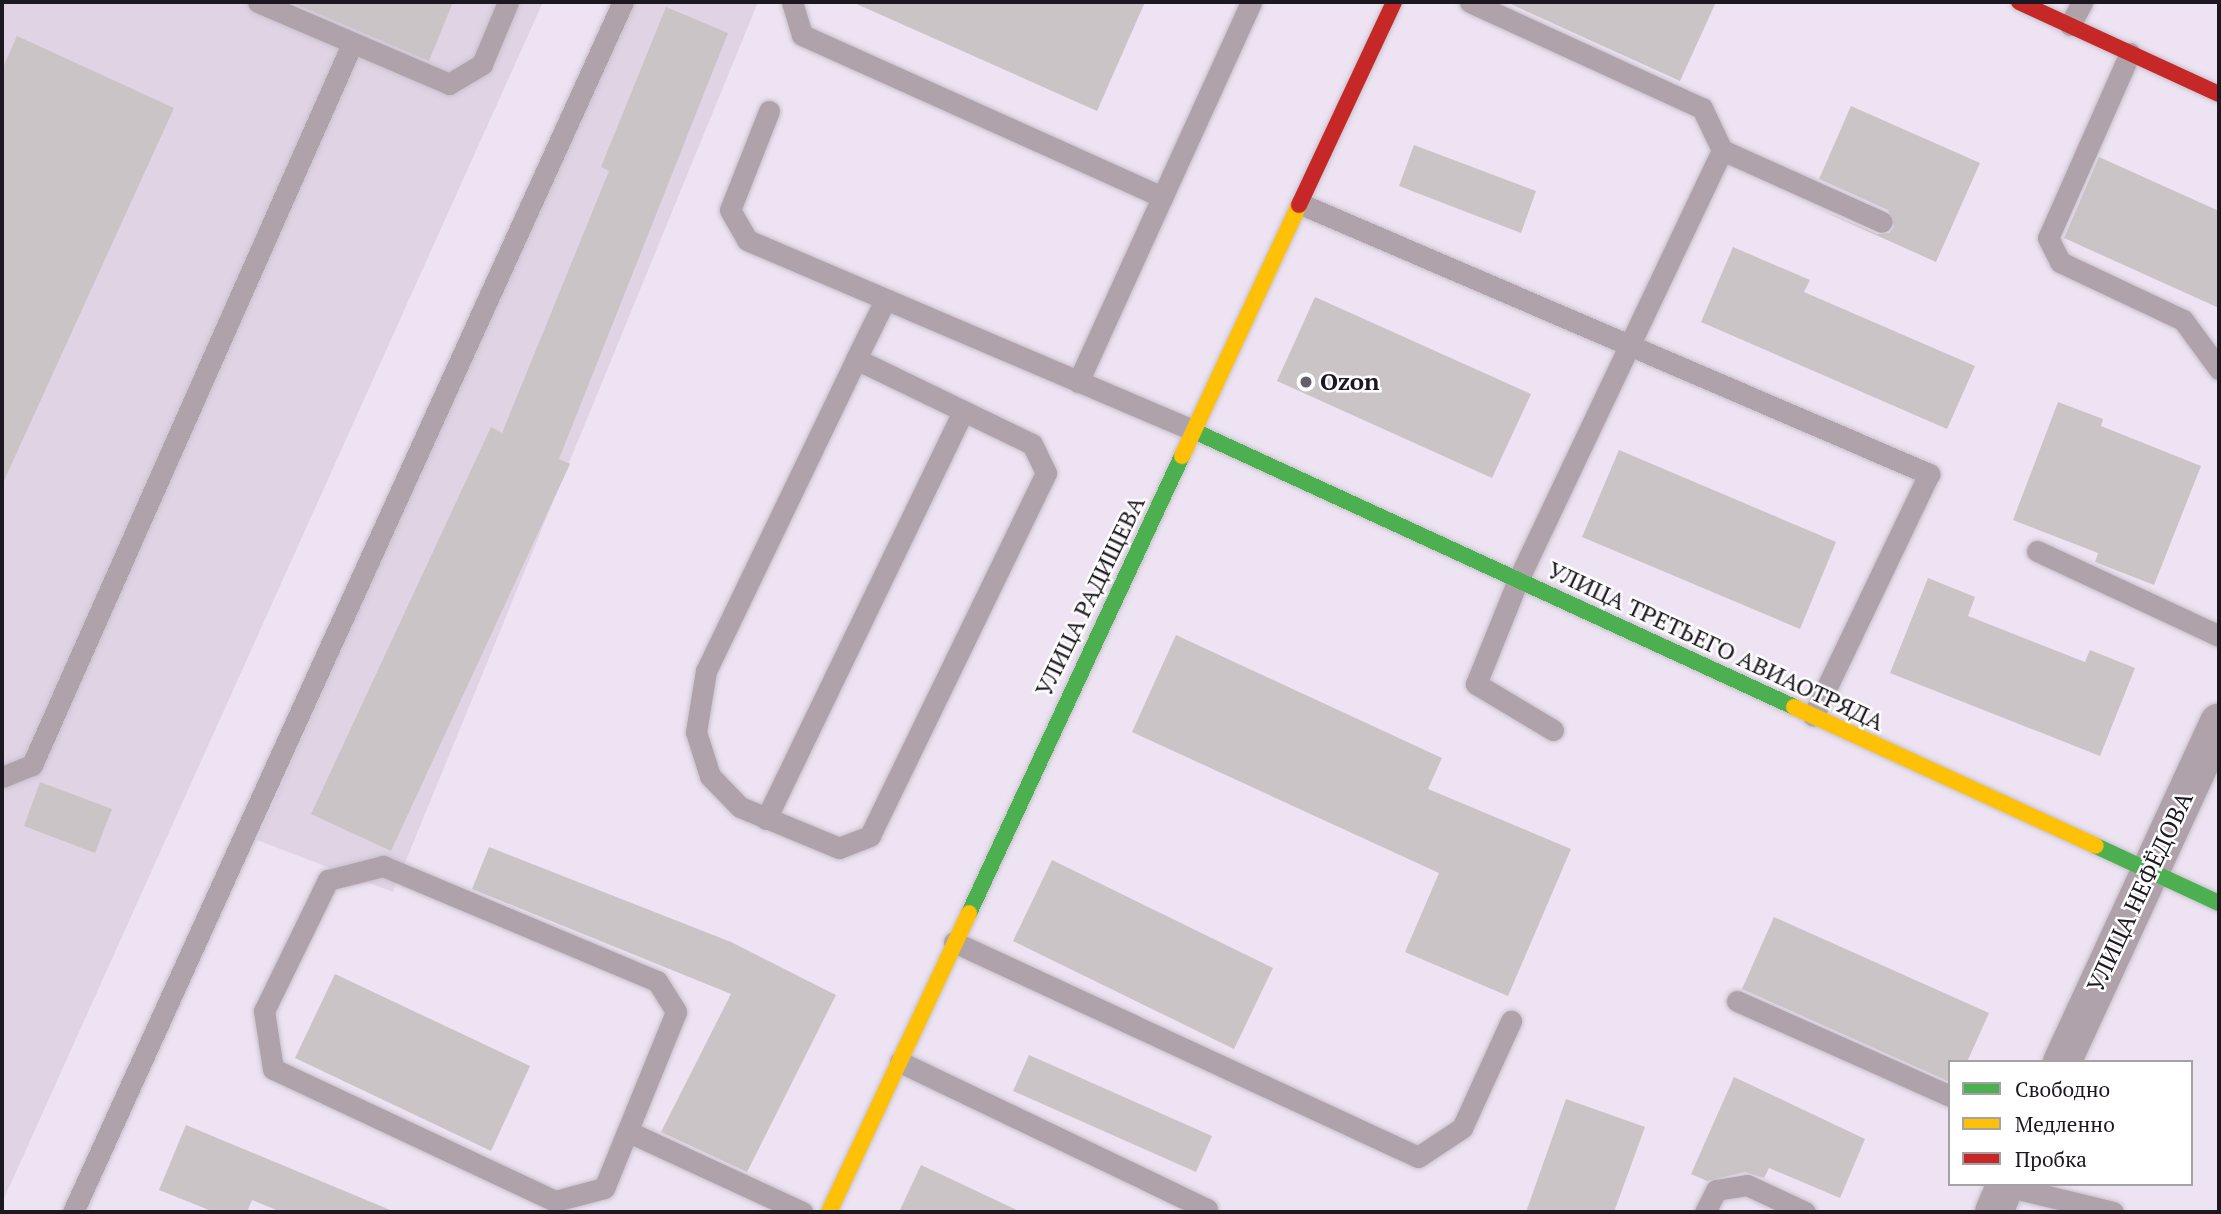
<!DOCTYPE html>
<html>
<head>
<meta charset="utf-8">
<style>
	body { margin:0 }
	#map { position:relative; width:2221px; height:1214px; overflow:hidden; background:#ede3f2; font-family:"PT Serif",serif }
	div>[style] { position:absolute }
	.industrial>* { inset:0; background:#dfd3e4 }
	.building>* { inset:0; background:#cbc4c6 }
	.roads { filter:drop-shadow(0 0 2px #c7c0cb) drop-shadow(0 0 2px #c7c0cb) }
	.lane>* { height:21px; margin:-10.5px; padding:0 10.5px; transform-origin:10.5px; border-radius:10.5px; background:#afa2aa }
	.street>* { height:38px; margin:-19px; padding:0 19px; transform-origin:19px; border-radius:19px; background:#afa2aa }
	.fast>* { height:16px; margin:-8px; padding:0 8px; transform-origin:8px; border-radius:8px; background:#4caf50 }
	.slow>* { height:16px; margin:-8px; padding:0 8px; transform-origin:8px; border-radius:8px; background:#ffc107 }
	.jam>* { height:16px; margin:-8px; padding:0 8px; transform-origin:8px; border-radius:8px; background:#c62828 }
	.dots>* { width:19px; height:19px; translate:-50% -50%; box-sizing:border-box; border:4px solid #fff; border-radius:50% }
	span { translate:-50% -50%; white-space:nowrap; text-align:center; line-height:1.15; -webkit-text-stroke:5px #fff; paint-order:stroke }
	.poi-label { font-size:24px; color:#1d1721; font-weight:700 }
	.left { translate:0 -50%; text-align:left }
	.street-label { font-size:24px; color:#1d1721 }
	.frame { position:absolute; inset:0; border:4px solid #1d1721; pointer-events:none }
	.legend { position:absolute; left:1948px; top:1060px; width:245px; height:126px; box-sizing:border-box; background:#fff; border:2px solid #a5a2a6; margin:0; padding:9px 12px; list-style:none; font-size:21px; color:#1d1721 }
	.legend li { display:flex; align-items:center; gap:14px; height:35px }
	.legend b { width:35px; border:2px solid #a5a2a6 }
</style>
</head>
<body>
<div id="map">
	<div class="industrial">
		<div style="clip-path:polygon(2px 2px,543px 2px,2px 1203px)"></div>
		<div style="clip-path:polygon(628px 2px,758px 2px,393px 892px,257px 840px)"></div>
	</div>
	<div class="building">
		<div style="clip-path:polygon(291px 2px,453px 2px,429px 61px)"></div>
		<div style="clip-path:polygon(852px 2px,1145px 2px,1097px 111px)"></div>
		<div style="clip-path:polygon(1506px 2px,1716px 2px,1680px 81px)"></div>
		<div style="clip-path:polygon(666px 7px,728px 33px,559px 459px,570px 464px,391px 851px,311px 814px,491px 427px,502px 433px,609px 171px,601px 167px)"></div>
		<div style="clip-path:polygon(17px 36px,174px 108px,2px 485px,2px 70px)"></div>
		<div style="clip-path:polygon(1851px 106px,1980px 163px,1936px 262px,1807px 204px,1877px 234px,1889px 233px,1894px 227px,1888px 210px,1819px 179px)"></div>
		<div style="clip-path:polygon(1414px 145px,1536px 191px,1521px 233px,1399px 186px)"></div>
		<div style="clip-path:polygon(2099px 157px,2219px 211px,2219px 308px,2064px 238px)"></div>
		<div style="clip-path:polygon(1733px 247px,1810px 280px,1804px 292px,1975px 366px,1947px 429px,1701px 322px)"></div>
		<div style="clip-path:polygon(1315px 297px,1531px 394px,1492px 478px,1277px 381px)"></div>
		<div style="clip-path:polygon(2058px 402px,2103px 419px,2101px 426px,2201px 466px,2154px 585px,2095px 562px,2098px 553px,2013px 520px)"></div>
		<div style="clip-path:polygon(1619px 450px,1836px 542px,1800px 629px,1582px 537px)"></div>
		<div style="clip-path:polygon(1928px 578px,1975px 597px,1968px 616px,2085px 662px,2090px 650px,2135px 668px,2100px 756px,1890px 673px)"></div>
		<div style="clip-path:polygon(1176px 635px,1442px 758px,1428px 789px,1571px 849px,1508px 996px,1405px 952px,1439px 873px,1132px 732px)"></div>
		<div style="clip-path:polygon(40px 782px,112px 809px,95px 853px,24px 826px)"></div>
		<div style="clip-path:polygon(489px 847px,731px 942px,836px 995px,747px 1172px,661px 1132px,731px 994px,472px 889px)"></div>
		<div style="clip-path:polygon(1052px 860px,1273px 968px,1234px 1049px,1013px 941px)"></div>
		<div style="clip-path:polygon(1774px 917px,1989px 1013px,1967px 1062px,1950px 1062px,1950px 1082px,1742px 989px)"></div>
		<div style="clip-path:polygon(335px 974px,530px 1066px,491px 1151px,295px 1058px)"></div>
		<div style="clip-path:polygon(1029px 1055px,1212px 1136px,1196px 1172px,1013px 1091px)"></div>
		<div style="clip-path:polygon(1734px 1077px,1865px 1139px,1840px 1198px,1769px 1168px,1764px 1178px,1745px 1172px,1707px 1181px,1691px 1174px)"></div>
		<div style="clip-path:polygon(1566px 1099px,1645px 1127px,1614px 1212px,1526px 1212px)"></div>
		<div style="clip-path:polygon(186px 1125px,395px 1212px,281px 1212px,252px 1200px,247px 1212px,214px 1212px,159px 1190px)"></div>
		<div style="clip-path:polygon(921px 1165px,1021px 1212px,899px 1212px)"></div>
	</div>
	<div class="roads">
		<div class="lane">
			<div style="left:258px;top:2px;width:208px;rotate:23.2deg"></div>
			<div style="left:449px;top:84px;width:39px;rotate:-31deg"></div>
			<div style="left:482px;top:64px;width:67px;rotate:-67.2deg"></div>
			<div style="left:792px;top:2px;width:34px;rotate:73deg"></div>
			<div style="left:802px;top:35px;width:395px;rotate:24.2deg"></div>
			<div style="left:1470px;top:2px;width:255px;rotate:24.6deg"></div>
			<div style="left:1702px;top:108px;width:47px;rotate:64.5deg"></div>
			<div style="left:1722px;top:150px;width:175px;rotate:24.2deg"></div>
			<div style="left:2070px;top:25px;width:26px;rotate:-62deg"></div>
			<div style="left:2130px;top:53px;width:202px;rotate:113.9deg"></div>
			<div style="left:2048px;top:238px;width:27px;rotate:63deg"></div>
			<div style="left:2060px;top:262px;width:136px;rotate:25.2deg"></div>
			<div style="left:2183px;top:320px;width:61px;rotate:53.7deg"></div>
			<div style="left:769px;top:111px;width:106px;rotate:111.5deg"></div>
			<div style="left:730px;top:210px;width:34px;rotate:60deg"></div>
			<div style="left:747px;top:240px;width:486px;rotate:23.1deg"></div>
			<div style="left:1301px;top:204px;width:684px;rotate:23.26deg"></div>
			<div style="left:1929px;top:474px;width:268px;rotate:115.6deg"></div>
			<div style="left:856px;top:359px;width:195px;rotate:25.8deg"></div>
			<div style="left:1032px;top:444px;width:32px;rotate:64deg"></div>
			<div style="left:1046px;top:473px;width:403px;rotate:115.9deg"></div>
			<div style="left:870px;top:836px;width:33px;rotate:159deg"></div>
			<div style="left:839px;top:848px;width:107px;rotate:-157.5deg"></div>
			<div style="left:740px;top:807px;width:43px;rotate:-134.1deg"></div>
			<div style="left:710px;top:776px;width:46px;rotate:-107.7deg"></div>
			<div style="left:696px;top:732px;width:62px;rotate:-80.7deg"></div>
			<div style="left:706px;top:671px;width:346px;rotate:-64.3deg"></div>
			<div style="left:856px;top:359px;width:66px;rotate:-63.8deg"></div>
			<div style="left:1078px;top:382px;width:418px;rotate:-65.5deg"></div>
			<div style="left:2037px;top:551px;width:201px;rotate:25deg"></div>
			<div style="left:1553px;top:730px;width:90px;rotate:-149.1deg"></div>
			<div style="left:1476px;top:684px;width:112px;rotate:-68deg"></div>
			<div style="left:1518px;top:580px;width:476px;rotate:-64.6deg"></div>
			<div style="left:2px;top:777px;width:32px;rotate:-22deg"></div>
			<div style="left:32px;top:765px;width:789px;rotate:-66.07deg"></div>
			<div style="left:766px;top:819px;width:453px;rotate:-64.2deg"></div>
			<div style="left:383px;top:866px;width:297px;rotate:22.8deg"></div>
			<div style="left:657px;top:981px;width:36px;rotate:58deg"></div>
			<div style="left:676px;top:1012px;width:190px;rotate:112.2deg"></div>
			<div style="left:604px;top:1188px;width:51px;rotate:165.1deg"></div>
			<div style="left:555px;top:1201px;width:311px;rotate:-154.9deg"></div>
			<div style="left:273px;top:1069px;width:59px;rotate:-98.8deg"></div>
			<div style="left:264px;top:1011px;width:146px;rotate:-64deg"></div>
			<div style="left:328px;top:880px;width:57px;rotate:-14.3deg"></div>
			<div style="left:954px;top:942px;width:511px;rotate:24.86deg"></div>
			<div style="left:1418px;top:1157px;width:53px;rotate:-33.4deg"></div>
			<div style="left:1462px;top:1128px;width:118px;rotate:-65.4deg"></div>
			<div style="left:1737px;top:1001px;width:233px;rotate:24deg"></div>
			<div style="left:900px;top:1062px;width:340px;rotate:25.6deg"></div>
			<div style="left:1207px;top:1209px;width:4px;rotate:124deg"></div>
			<div style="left:629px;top:1132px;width:191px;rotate:24.8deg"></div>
			<div style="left:2006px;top:1186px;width:110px;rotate:13.7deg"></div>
			<div style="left:73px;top:1212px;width:1329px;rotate:-65.56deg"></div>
			<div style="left:1705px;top:1212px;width:25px;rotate:-63deg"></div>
			<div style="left:1716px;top:1190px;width:31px;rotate:-9deg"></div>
			<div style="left:1747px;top:1185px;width:64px;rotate:25deg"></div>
		</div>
		<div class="street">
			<div style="left:2062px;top:1062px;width:374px;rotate:-65.2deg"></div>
			<div style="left:1994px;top:1212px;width:30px;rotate:-67deg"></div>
		</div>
		<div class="fast">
			<div style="left:1194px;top:431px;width:660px;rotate:24.7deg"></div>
			<div style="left:2096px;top:846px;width:136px;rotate:24.9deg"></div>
			<div style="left:969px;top:913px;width:504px;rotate:-65.01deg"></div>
		</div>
		<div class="slow">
			<div style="left:1182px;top:456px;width:277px;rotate:-65deg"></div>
			<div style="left:1794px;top:707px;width:332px;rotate:24.7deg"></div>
			<div style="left:829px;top:1212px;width:330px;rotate:-64.9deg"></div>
		</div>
		<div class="jam">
			<div style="left:2019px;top:2px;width:220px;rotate:24.7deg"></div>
			<div style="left:1299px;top:205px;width:224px;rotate:-64.9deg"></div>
		</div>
	</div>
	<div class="dots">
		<div style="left:1306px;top:382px;background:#665e6a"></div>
	</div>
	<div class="poi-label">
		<span class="left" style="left:1320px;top:382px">Ozon</span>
	</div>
	<div class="street-label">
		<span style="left:1090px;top:596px;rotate:-64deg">УЛИЦА РАДИЩЕВА</span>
		<span style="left:1716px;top:646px;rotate:25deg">УЛИЦА ТРЕТЬЕГО АВИАОТРЯДА</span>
		<span style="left:2140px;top:892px;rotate:-65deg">УЛИЦА НЕФЁДОВА</span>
	</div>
	<div class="frame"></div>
	<ul class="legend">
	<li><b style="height:9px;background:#4caf50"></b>Свободно</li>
	<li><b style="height:9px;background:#ffc107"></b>Медленно</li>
	<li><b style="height:9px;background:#c62828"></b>Пробка</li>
	</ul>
</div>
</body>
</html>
